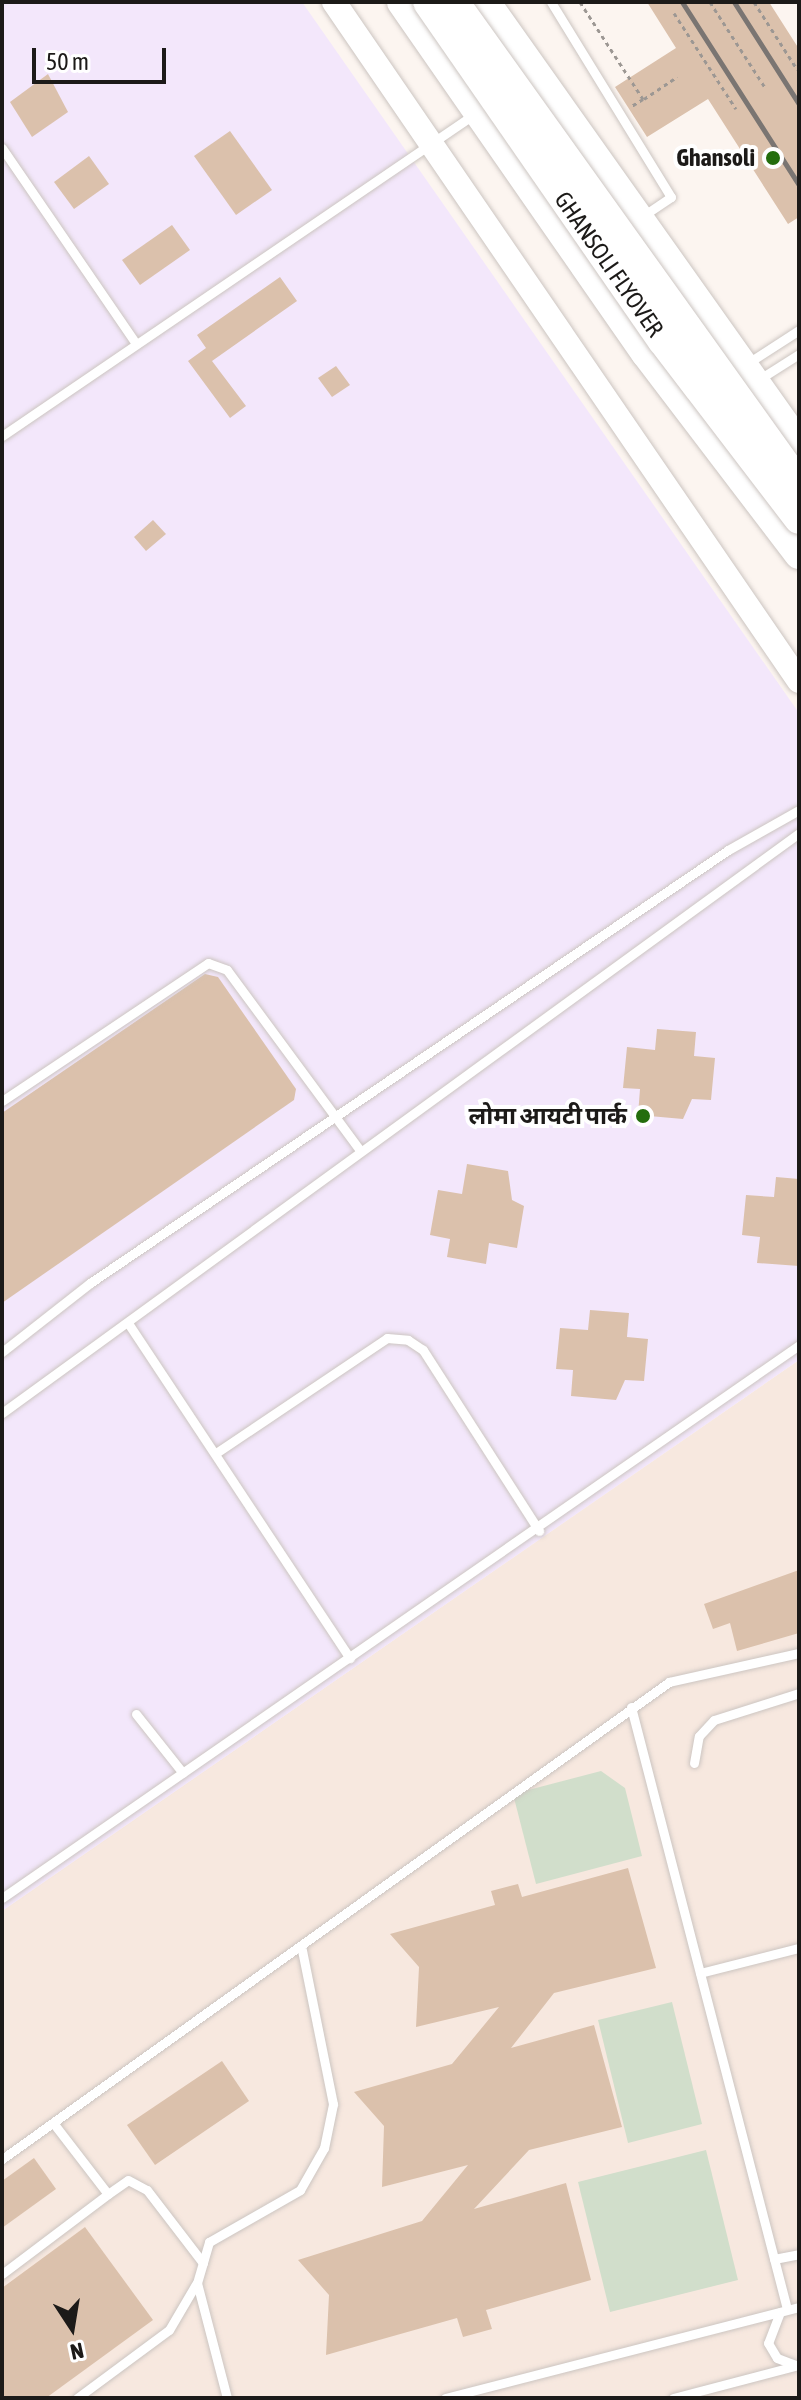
<!DOCTYPE html>
<html>
<head>
<meta charset="utf-8">
<style>
	body { margin:0 }
	#map { position:relative; width:801px; height:2400px; overflow:hidden; background:#fcf5f0; font-family:"Asap Condensed","Noto Sans Devanagari",sans-serif }
	div>[style] { position:absolute }
	.built>* { inset:0; background:#f7e8df }
	.industrial>* { inset:0; background:#f3e7fb }
	.green>* { inset:0; background:#d1decb }
	.building>* { inset:0; background:#dbc1ac }
	.path>* { height:3px; margin-top:-1.5px; transform-origin:0; background:repeating-linear-gradient(90deg,#9c9793 0 4px,transparent 0 8px) }
	.roads { filter:drop-shadow(0 0 2px #ccc5c1) drop-shadow(0 0 2px #ccc5c1) }
	.service>* { height:9px; margin:-4.5px; padding:0 4.5px; transform-origin:4.5px; border-radius:4.5px; background:#fff }
	.tertiary>* { height:24px; margin:-12px; padding:0 12px; transform-origin:12px; border-radius:12px; background:#fff }
	.primary>* { height:30px; margin:-15px; padding:0 15px; transform-origin:15px; border-radius:15px; background:#fff }
	.rail>* { height:5px; margin:-2.5px; padding:0 2.5px; transform-origin:2.5px; border-radius:2.5px; background:#7a7572 }
	.bridges { filter:drop-shadow(0 0 2px #ccc5c1) drop-shadow(0 0 2px #ccc5c1) }
	.primary-bridge>* { height:30px; margin:-15px; padding:0 15px; transform-origin:15px; border-radius:15px; background:#fff }
	.dots>* { width:22px; height:22px; translate:-50% -50%; box-sizing:border-box; border:4px solid #fff; border-radius:50% }
	span { translate:-50% -50%; white-space:nowrap; text-align:center; line-height:1.15; -webkit-text-stroke:8px #fff; paint-order:stroke }
	.poi-label { font-size:24px; color:#1c1a18; font-weight:700 }
	.right { translate:-100% -50%; text-align:right }
	.street-label { font-size:24px; color:#1c1a18 }
	.frame { position:absolute; inset:0; border:4px solid #1c1a18; pointer-events:none }
	.north { position:absolute; left:32px; top:2288px; width:80px; height:80px; -webkit-text-stroke:6px #fff; paint-order:stroke; rotate:168deg; font-size:22px; font-weight:700; line-height:32px; text-align:center; color:#1c1a18 }
	.north::after { content:''; display:block; margin:auto; width:28px; height:36px; background:#1c1a18; clip-path:polygon(50% 0,100% 100%,50% 72%,0 100%) }
	.scale { position:absolute; left:32px; top:48px; width:134px; height:36px; box-sizing:border-box; border:4px solid #1c1a18; border-top:0; padding-left:10px; font-size:24px; line-height:28px; white-space:nowrap; color:#1c1a18; -webkit-text-stroke:6px #fff; paint-order:stroke }
</style>
</head>
<body>
<div id="map">
	<div class="built">
		<div style="clip-path:polygon(799px 1360px,799px 2398px,2px 2398px,2px 1911px)"></div>
	</div>
	<div class="industrial">
		<div style="clip-path:polygon(2px 2px,302px 2px,799px 713px,799px 1360px,2px 1911px)"></div>
	</div>
	<div class="green">
		<div style="clip-path:polygon(601px 1771px,625px 1788px,642px 1856px,536px 1884px,513px 1794px)"></div>
		<div style="clip-path:polygon(672px 2002px,702px 2124px,628px 2143px,598px 2020px)"></div>
		<div style="clip-path:polygon(706px 2150px,738px 2280px,610px 2312px,578px 2182px)"></div>
	</div>
	<div class="building">
		<div style="clip-path:polygon(647px 2px,769px 2px,799px 49px,799px 217px,788px 224px,708px 99px,647px 137px,615px 87px,676px 48px)"></div>
		<div style="clip-path:polygon(48px 74px,68px 112px,32px 137px,10px 102px)"></div>
		<div style="clip-path:polygon(230px 131px,272px 190px,236px 215px,194px 156px)"></div>
		<div style="clip-path:polygon(89px 156px,109px 184px,74px 209px,54px 182px)"></div>
		<div style="clip-path:polygon(172px 225px,190px 250px,140px 285px,122px 260px)"></div>
		<div style="clip-path:polygon(280px 277px,297px 301px,212px 361px,246px 406px,230px 418px,188px 361px,206px 348px,197px 335px)"></div>
		<div style="clip-path:polygon(336px 366px,350px 385px,332px 397px,318px 378px)"></div>
		<div style="clip-path:polygon(153px 520px,166px 534px,146px 551px,134px 537px)"></div>
		<div style="clip-path:polygon(205px 974px,218px 977px,296px 1089px,294px 1100px,2px 1303px,2px 1113px)"></div>
		<div style="clip-path:polygon(657px 1029px,696px 1032px,694px 1056px,715px 1058px,711px 1100px,692px 1099px,683px 1119px,638px 1115px,640px 1089px,623px 1088px,627px 1047px,655px 1050px)"></div>
		<div style="clip-path:polygon(467px 1164px,508px 1171px,512px 1200px,524px 1206px,517px 1248px,489px 1243px,486px 1264px,447px 1257px,450px 1239px,430px 1235px,438px 1190px,462px 1194px)"></div>
		<div style="clip-path:polygon(776px 1177px,799px 1179px,799px 1266px,757px 1263px,760px 1237px,742px 1235px,746px 1195px,774px 1197px)"></div>
		<div style="clip-path:polygon(590px 1310px,629px 1313px,627px 1337px,648px 1339px,644px 1381px,625px 1380px,616px 1400px,571px 1396px,573px 1370px,556px 1369px,560px 1328px,588px 1330px)"></div>
		<div style="clip-path:polygon(799px 1570px,799px 1633px,737px 1651px,730px 1623px,713px 1629px,704px 1604px)"></div>
		<div style="clip-path:polygon(628px 1868px,656px 1968px,554px 1993px,511px 2048px,594px 2025px,622px 2127px,529px 2150px,474px 2209px,566px 2183px,591px 2280px,486px 2310px,492px 2329px,463px 2337px,457px 2318px,326px 2355px,329px 2295px,298px 2260px,422px 2221px,468px 2165px,382px 2187px,384px 2126px,354px 2092px,452px 2064px,499px 2007px,416px 2027px,419px 1967px,390px 1934px,495px 1905px,491px 1891px,518px 1884px,522px 1897px)"></div>
		<div style="clip-path:polygon(222px 2061px,249px 2101px,155px 2165px,127px 2125px)"></div>
		<div style="clip-path:polygon(34px 2158px,56px 2189px,2px 2228px,2px 2181px)"></div>
		<div style="clip-path:polygon(85px 2227px,153px 2320px,46px 2398px,2px 2398px,2px 2288px)"></div>
	</div>
	<div class="path">
		<div style="left:580px;top:2px;width:116px;rotate:57deg"></div>
		<div style="left:643px;top:99px;width:13px;rotate:148deg"></div>
		<div style="left:710px;top:2px;width:103px;rotate:57.2deg"></div>
		<div style="left:754px;top:2px;width:80px;rotate:57.3deg"></div>
		<div style="left:674px;top:13px;width:114px;rotate:57.1deg"></div>
		<div style="left:644px;top:99px;width:40px;rotate:-34deg"></div>
	</div>
	<div class="roads">
		<div class="service">
			<div style="left:551px;top:2px;width:229px;rotate:58.4deg"></div>
			<div style="left:671px;top:197px;width:36px;rotate:146deg"></div>
			<div style="left:2px;top:148px;width:237px;rotate:55.6deg"></div>
			<div style="left:748px;top:363px;width:61px;rotate:-32.9deg"></div>
			<div style="left:758px;top:380px;width:49px;rotate:-32.4deg"></div>
			<div style="left:2px;top:436px;width:574px;rotate:-34.27deg"></div>
			<div style="left:2px;top:1101px;width:248px;rotate:-33.8deg"></div>
			<div style="left:208px;top:963px;width:20px;rotate:20deg"></div>
			<div style="left:227px;top:970px;width:222px;rotate:53.6deg"></div>
			<div style="left:128px;top:1323px;width:402px;rotate:56.5deg"></div>
			<div style="left:2px;top:1352px;width:112px;rotate:-38.1deg"></div>
			<div style="left:90px;top:1283px;width:771px;rotate:-34.16deg"></div>
			<div style="left:728px;top:850px;width:81px;rotate:-29.4deg"></div>
			<div style="left:2px;top:1413px;width:986px;rotate:-36.04deg"></div>
			<div style="left:216px;top:1453px;width:206px;rotate:-33.9deg"></div>
			<div style="left:387px;top:1338px;width:21px;rotate:5deg"></div>
			<div style="left:408px;top:1340px;width:18px;rotate:34deg"></div>
			<div style="left:423px;top:1350px;width:215px;rotate:57.3deg"></div>
			<div style="left:631px;top:1707px;width:622px;rotate:75.47deg"></div>
			<div style="left:136px;top:1714px;width:75px;rotate:51.5deg"></div>
			<div style="left:694px;top:1763px;width:27px;rotate:-80deg"></div>
			<div style="left:699px;top:1736px;width:22px;rotate:-47deg"></div>
			<div style="left:714px;top:1720px;width:89px;rotate:-17.6deg"></div>
			<div style="left:2px;top:1898px;width:970px;rotate:-34.75deg"></div>
			<div style="left:700px;top:1973px;width:102px;rotate:-14.2deg"></div>
			<div style="left:54px;top:2124px;width:88px;rotate:52.4deg"></div>
			<div style="left:108px;top:2194px;width:24px;rotate:-35deg"></div>
			<div style="left:128px;top:2180px;width:21px;rotate:28deg"></div>
			<div style="left:147px;top:2190px;width:92px;rotate:52.5deg"></div>
			<div style="left:2px;top:2159px;width:820px;rotate:-35.57deg"></div>
			<div style="left:669px;top:1682px;width:133px;rotate:-12.6deg"></div>
			<div style="left:774px;top:2259px;width:25px;rotate:-11deg"></div>
			<div style="left:2px;top:2274px;width:133px;rotate:-37deg"></div>
			<div style="left:780px;top:2312px;width:33px;rotate:111deg"></div>
			<div style="left:768px;top:2343px;width:17px;rotate:59deg"></div>
			<div style="left:777px;top:2358px;width:19px;rotate:21deg"></div>
			<div style="left:77px;top:2398px;width:114px;rotate:-36.5deg"></div>
			<div style="left:169px;top:2330px;width:53px;rotate:-59.6deg"></div>
			<div style="left:227px;top:2398px;width:119px;rotate:-104.6deg"></div>
			<div style="left:197px;top:2283px;width:43px;rotate:-73.7deg"></div>
			<div style="left:209px;top:2242px;width:105px;rotate:-29.7deg"></div>
			<div style="left:300px;top:2190px;width:48px;rotate:-60.3deg"></div>
			<div style="left:324px;top:2148px;width:45px;rotate:-78.4deg"></div>
			<div style="left:333px;top:2104px;width:157px;rotate:-101.4deg"></div>
			<div style="left:445px;top:2398px;width:366px;rotate:-14.4deg"></div>
			<div style="left:673px;top:2398px;width:130px;rotate:-14.7deg"></div>
		</div>
		<div class="tertiary">
			<div style="left:334px;top:2px;width:823px;rotate:55.6deg"></div>
		</div>
		<div class="primary">
			<div style="left:402px;top:2px;width:427px;rotate:55.2deg"></div>
			<div style="left:646px;top:353px;width:253px;rotate:52.7deg"></div>
			<div style="left:485px;top:2px;width:543px;rotate:54.67deg"></div>
		</div>
	</div>
	<div class="rail">
		<div style="left:682px;top:2px;width:217px;rotate:57.4deg"></div>
		<div style="left:734px;top:2px;width:121px;rotate:57.5deg"></div>
	</div>
	<div class="bridges">
		<div class="primary-bridge">
			<div style="left:428px;top:2px;width:412px;rotate:55.3deg"></div>
			<div style="left:663px;top:341px;width:224px;rotate:52.6deg"></div>
			<div style="left:454px;top:2px;width:593px;rotate:54.41deg"></div>
		</div>
	</div>
	<div class="dots">
		<div style="left:773px;top:158px;background:#246d0d"></div>
		<div style="left:643px;top:1116px;background:#246d0d"></div>
	</div>
	<div class="poi-label">
		<span class="right" style="left:755px;top:158px">Ghansoli</span>
		<span class="right" style="left:627px;top:1116px">लोमा आयटी पार्क</span>
	</div>
	<div class="street-label">
		<span style="left:609px;top:264px;rotate:55deg">GHANSOLI FLYOVER</span>
	</div>
	<div class="frame"></div>
	<div class="north">N</div>
	<div class="scale">50 m</div>
</div>
</body>
</html>
